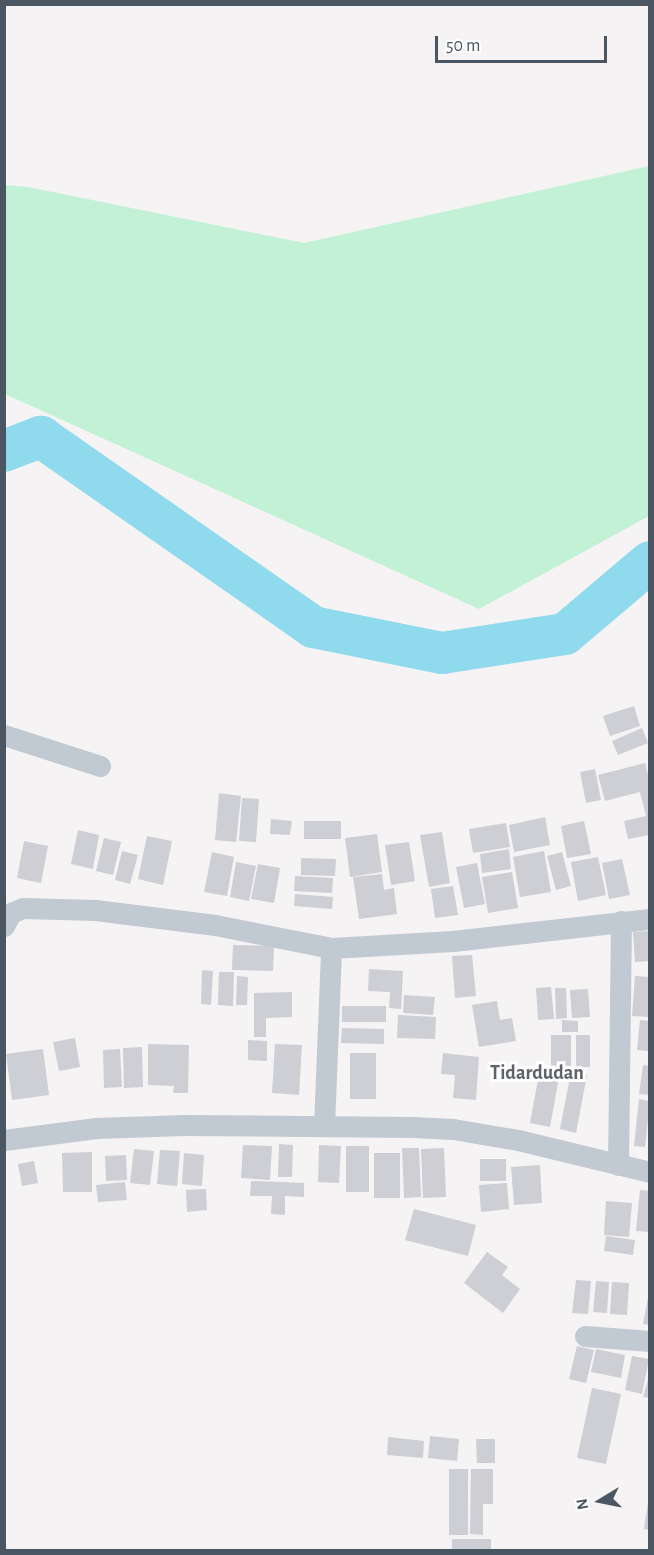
<!DOCTYPE html>
<html>
<head>
<meta charset="utf-8">
<style>
	body { margin:0 }
	#map { position:relative; width:654px; height:1555px; overflow:hidden; background:#f5f3f3; font-family:"Alegreya Sans",sans-serif }
	div>[style] { position:absolute }
	.green>* { inset:0; background:#c3f1d5 }
	.river>* { height:42px; margin:-21px; padding:0 21px; transform-origin:21px; border-radius:21px; background:#90daee }
	.building>* { inset:0; background:#cdcfd5 }
	.street>* { height:21px; margin:-10.5px; padding:0 10.5px; transform-origin:10.5px; border-radius:10.5px; background:#c1cad2 }
	span { translate:-50% -50%; white-space:nowrap; text-align:center; line-height:1.15; -webkit-text-stroke:6px #fff; paint-order:stroke }
	.quarter-label { font-size:20px; color:#5f6368; font-weight:700 }
	.frame { position:absolute; inset:0; border:6px solid #4a5661; pointer-events:none }
	.north { position:absolute; left:570px; top:1471px; width:60px; height:60px; -webkit-text-stroke:4px #fff; paint-order:stroke; rotate:260deg; font-size:16px; font-weight:700; line-height:24px; text-align:center; color:#4a5661 }
	.north::after { content:''; display:block; margin:auto; width:21px; height:27px; background:#4a5661; clip-path:polygon(50% 0,100% 100%,50% 72%,0 100%) }
	.scale { position:absolute; left:435px; top:36px; width:172px; height:27px; box-sizing:border-box; border:3px solid #4a5661; border-top:0; padding-left:8px; font-size:18px; line-height:21px; white-space:nowrap; color:#4a5661; -webkit-text-stroke:4px #fff; paint-order:stroke }
</style>
</head>
<body>
<div id="map">
	<div class="green">
		<div style="clip-path:polygon(649px 166px,649px 516px,479px 609px,5px 394px,5px 185px,28px 187px,304px 243px)"></div>
	</div>
	<div class="river">
		<div style="left:4px;top:451px;width:40px;rotate:-21deg"></div>
		<div style="left:41px;top:437px;width:332px;rotate:34.9deg"></div>
		<div style="left:313px;top:627px;width:132px;rotate:11.4deg"></div>
		<div style="left:442px;top:653px;width:124px;rotate:-8.8deg"></div>
		<div style="left:565px;top:634px;width:111px;rotate:-40.3deg"></div>
	</div>
	<div class="building">
		<div style="clip-path:polygon(634px 706px,640px 726px,610px 736px,603px 716px)"></div>
		<div style="clip-path:polygon(642px 728px,648px 743px,618px 755px,612px 741px)"></div>
		<div style="clip-path:polygon(645px 763px,650px 783px,650px 835px,628px 839px,624px 821px,646px 816px,640px 792px,605px 801px,598px 775px)"></div>
		<div style="clip-path:polygon(595px 769px,601px 800px,586px 803px,580px 772px)"></div>
		<div style="clip-path:polygon(219px 793px,241px 796px,236px 842px,215px 840px)"></div>
		<div style="clip-path:polygon(242px 798px,259px 799px,256px 842px,239px 841px)"></div>
		<div style="clip-path:polygon(545px 817px,550px 845px,514px 852px,509px 825px)"></div>
		<div style="clip-path:polygon(271px 819px,292px 821px,290px 835px,270px 834px)"></div>
		<div style="clip-path:polygon(304px 821px,341px 821px,341px 839px,304px 839px)"></div>
		<div style="clip-path:polygon(584px 821px,591px 854px,567px 858px,561px 826px)"></div>
		<div style="clip-path:polygon(506px 823px,510px 847px,473px 853px,469px 829px)"></div>
		<div style="clip-path:polygon(78px 830px,99px 835px,93px 869px,71px 864px)"></div>
		<div style="clip-path:polygon(442px 832px,450px 883px,429px 887px,420px 835px)"></div>
		<div style="clip-path:polygon(377px 834px,382px 872px,350px 877px,345px 838px)"></div>
		<div style="clip-path:polygon(147px 836px,172px 841px,163px 885px,138px 879px)"></div>
		<div style="clip-path:polygon(104px 838px,121px 842px,113px 875px,96px 871px)"></div>
		<div style="clip-path:polygon(24px 841px,48px 846px,41px 883px,17px 878px)"></div>
		<div style="clip-path:polygon(409px 842px,415px 881px,391px 885px,385px 845px)"></div>
		<div style="clip-path:polygon(509px 849px,511px 869px,482px 873px,480px 854px)"></div>
		<div style="clip-path:polygon(122px 851px,138px 855px,130px 884px,115px 880px)"></div>
		<div style="clip-path:polygon(544px 851px,551px 892px,520px 897px,513px 857px)"></div>
		<div style="clip-path:polygon(212px 852px,234px 857px,227px 896px,204px 892px)"></div>
		<div style="clip-path:polygon(562px 852px,571px 886px,556px 890px,547px 856px)"></div>
		<div style="clip-path:polygon(598px 857px,606px 895px,578px 901px,571px 862px)"></div>
		<div style="clip-path:polygon(301px 858px,336px 859px,335px 876px,301px 875px)"></div>
		<div style="clip-path:polygon(622px 859px,630px 895px,609px 899px,602px 863px)"></div>
		<div style="clip-path:polygon(236px 862px,256px 866px,249px 901px,230px 897px)"></div>
		<div style="clip-path:polygon(477px 863px,485px 904px,464px 908px,456px 867px)"></div>
		<div style="clip-path:polygon(258px 864px,280px 868px,274px 903px,251px 899px)"></div>
		<div style="clip-path:polygon(512px 872px,518px 908px,488px 913px,482px 877px)"></div>
		<div style="clip-path:polygon(382px 874px,384px 890px,394px 888px,397px 914px,359px 919px,353px 877px)"></div>
		<div style="clip-path:polygon(295px 876px,333px 878px,332px 893px,294px 891px)"></div>
		<div style="clip-path:polygon(453px 886px,458px 915px,435px 918px,431px 889px)"></div>
		<div style="clip-path:polygon(295px 894px,333px 897px,332px 909px,294px 906px)"></div>
		<div style="clip-path:polygon(650px 931px,650px 961px,635px 962px,633px 932px)"></div>
		<div style="clip-path:polygon(233px 945px,274px 946px,273px 971px,232px 970px)"></div>
		<div style="clip-path:polygon(472px 955px,476px 996px,455px 998px,452px 956px)"></div>
		<div style="clip-path:polygon(369px 969px,403px 971px,401px 1009px,389px 1008px,390px 992px,368px 991px)"></div>
		<div style="clip-path:polygon(202px 970px,213px 971px,211px 1005px,201px 1004px)"></div>
		<div style="clip-path:polygon(219px 972px,234px 972px,233px 1006px,218px 1005px)"></div>
		<div style="clip-path:polygon(237px 976px,248px 977px,247px 1005px,236px 1005px)"></div>
		<div style="clip-path:polygon(635px 976px,650px 977px,650px 1017px,632px 1016px)"></div>
		<div style="clip-path:polygon(551px 987px,554px 1019px,538px 1020px,536px 988px)"></div>
		<div style="clip-path:polygon(555px 988px,566px 988px,567px 1018px,556px 1019px)"></div>
		<div style="clip-path:polygon(588px 989px,590px 1017px,572px 1018px,570px 990px)"></div>
		<div style="clip-path:polygon(292px 992px,292px 1017px,266px 1018px,266px 1037px,254px 1037px,254px 993px)"></div>
		<div style="clip-path:polygon(404px 995px,435px 997px,433px 1015px,403px 1013px)"></div>
		<div style="clip-path:polygon(497px 1001px,500px 1020px,512px 1018px,516px 1041px,479px 1047px,472px 1005px)"></div>
		<div style="clip-path:polygon(342px 1006px,386px 1006px,386px 1022px,342px 1022px)"></div>
		<div style="clip-path:polygon(398px 1015px,436px 1017px,435px 1039px,397px 1038px)"></div>
		<div style="clip-path:polygon(562px 1020px,578px 1021px,578px 1032px,562px 1032px)"></div>
		<div style="clip-path:polygon(640px 1020px,650px 1021px,649px 1051px,637px 1050px)"></div>
		<div style="clip-path:polygon(342px 1028px,384px 1029px,384px 1044px,341px 1043px)"></div>
		<div style="clip-path:polygon(551px 1035px,571px 1035px,571px 1066px,551px 1066px)"></div>
		<div style="clip-path:polygon(576px 1035px,590px 1035px,590px 1067px,576px 1067px)"></div>
		<div style="clip-path:polygon(75px 1038px,80px 1067px,59px 1071px,53px 1042px)"></div>
		<div style="clip-path:polygon(248px 1040px,267px 1041px,267px 1061px,248px 1060px)"></div>
		<div style="clip-path:polygon(148px 1044px,189px 1045px,188px 1093px,173px 1093px,174px 1086px,148px 1085px)"></div>
		<div style="clip-path:polygon(275px 1044px,302px 1045px,299px 1095px,272px 1093px)"></div>
		<div style="clip-path:polygon(142px 1047px,143px 1087px,124px 1088px,123px 1048px)"></div>
		<div style="clip-path:polygon(43px 1049px,49px 1095px,12px 1100px,6px 1054px)"></div>
		<div style="clip-path:polygon(120px 1049px,122px 1087px,104px 1088px,103px 1050px)"></div>
		<div style="clip-path:polygon(350px 1053px,376px 1053px,376px 1099px,350px 1099px)"></div>
		<div style="clip-path:polygon(443px 1053px,479px 1057px,476px 1100px,453px 1098px,455px 1075px,441px 1074px)"></div>
		<div style="clip-path:polygon(643px 1065px,650px 1066px,650px 1095px,639px 1094px)"></div>
		<div style="clip-path:polygon(540px 1069px,560px 1072px,550px 1127px,530px 1123px)"></div>
		<div style="clip-path:polygon(571px 1072px,587px 1075px,576px 1133px,560px 1129px)"></div>
		<div style="clip-path:polygon(639px 1099px,650px 1101px,645px 1147px,634px 1146px)"></div>
		<div style="clip-path:polygon(279px 1144px,293px 1145px,292px 1177px,278px 1177px)"></div>
		<div style="clip-path:polygon(243px 1145px,272px 1146px,270px 1180px,241px 1178px)"></div>
		<div style="clip-path:polygon(319px 1145px,341px 1146px,339px 1183px,318px 1182px)"></div>
		<div style="clip-path:polygon(346px 1146px,369px 1146px,369px 1192px,346px 1192px)"></div>
		<div style="clip-path:polygon(402px 1148px,419px 1148px,421px 1197px,404px 1198px)"></div>
		<div style="clip-path:polygon(444px 1148px,446px 1197px,423px 1198px,421px 1149px)"></div>
		<div style="clip-path:polygon(134px 1149px,154px 1151px,150px 1185px,130px 1183px)"></div>
		<div style="clip-path:polygon(160px 1150px,180px 1151px,177px 1186px,157px 1184px)"></div>
		<div style="clip-path:polygon(92px 1152px,92px 1192px,63px 1192px,62px 1153px)"></div>
		<div style="clip-path:polygon(184px 1153px,204px 1155px,202px 1186px,182px 1184px)"></div>
		<div style="clip-path:polygon(374px 1153px,400px 1153px,400px 1198px,374px 1198px)"></div>
		<div style="clip-path:polygon(126px 1155px,127px 1180px,106px 1181px,105px 1156px)"></div>
		<div style="clip-path:polygon(480px 1159px,506px 1159px,506px 1181px,480px 1181px)"></div>
		<div style="clip-path:polygon(34px 1161px,38px 1183px,22px 1186px,18px 1164px)"></div>
		<div style="clip-path:polygon(540px 1165px,542px 1203px,514px 1205px,511px 1167px)"></div>
		<div style="clip-path:polygon(251px 1181px,304px 1183px,304px 1197px,285px 1196px,285px 1215px,271px 1214px,272px 1196px,250px 1196px)"></div>
		<div style="clip-path:polygon(125px 1182px,127px 1200px,98px 1202px,96px 1185px)"></div>
		<div style="clip-path:polygon(507px 1183px,509px 1209px,481px 1212px,479px 1185px)"></div>
		<div style="clip-path:polygon(206px 1189px,207px 1210px,187px 1212px,186px 1190px)"></div>
		<div style="clip-path:polygon(640px 1190px,650px 1191px,650px 1232px,636px 1231px)"></div>
		<div style="clip-path:polygon(606px 1201px,632px 1203px,629px 1237px,604px 1235px)"></div>
		<div style="clip-path:polygon(414px 1209px,476px 1225px,468px 1256px,405px 1240px)"></div>
		<div style="clip-path:polygon(606px 1236px,635px 1240px,633px 1255px,604px 1251px)"></div>
		<div style="clip-path:polygon(487px 1252px,508px 1267px,502px 1275px,520px 1289px,503px 1313px,464px 1283px)"></div>
		<div style="clip-path:polygon(576px 1280px,591px 1281px,588px 1314px,572px 1313px)"></div>
		<div style="clip-path:polygon(596px 1281px,609px 1282px,607px 1313px,593px 1312px)"></div>
		<div style="clip-path:polygon(612px 1282px,629px 1283px,627px 1315px,610px 1314px)"></div>
		<div style="clip-path:polygon(648px 1297px,650px 1297px,650px 1325px,643px 1324px)"></div>
		<div style="clip-path:polygon(577px 1346px,594px 1350px,586px 1383px,569px 1379px)"></div>
		<div style="clip-path:polygon(596px 1349px,625px 1355px,621px 1378px,591px 1372px)"></div>
		<div style="clip-path:polygon(632px 1356px,649px 1359px,642px 1394px,625px 1390px)"></div>
		<div style="clip-path:polygon(650px 1372px,650px 1398px,643px 1397px)"></div>
		<div style="clip-path:polygon(592px 1388px,621px 1394px,606px 1464px,577px 1458px)"></div>
		<div style="clip-path:polygon(430px 1436px,459px 1439px,457px 1461px,428px 1458px)"></div>
		<div style="clip-path:polygon(388px 1437px,424px 1441px,423px 1458px,387px 1455px)"></div>
		<div style="clip-path:polygon(476px 1439px,495px 1439px,495px 1463px,477px 1463px)"></div>
		<div style="clip-path:polygon(449px 1469px,468px 1469px,468px 1535px,449px 1535px)"></div>
		<div style="clip-path:polygon(471px 1469px,493px 1469px,493px 1504px,483px 1504px,483px 1535px,470px 1534px)"></div>
		<div style="clip-path:polygon(648px 1502px,650px 1502px,650px 1530px,644px 1529px)"></div>
		<div style="clip-path:polygon(452px 1539px,491px 1539px,491px 1550px,452px 1550px)"></div>
	</div>
	<div class="street">
		<div style="left:4px;top:735px;width:101px;rotate:17.9deg"></div>
		<div style="left:4px;top:926px;width:15px;rotate:-62deg"></div>
		<div style="left:11px;top:913px;width:13px;rotate:-23deg"></div>
		<div style="left:23px;top:908px;width:72px;rotate:1.6deg"></div>
		<div style="left:95px;top:910px;width:121px;rotate:7.1deg"></div>
		<div style="left:215px;top:925px;width:118px;rotate:11.2deg"></div>
		<div style="left:331px;top:948px;width:122px;rotate:-3.3deg"></div>
		<div style="left:453px;top:941px;width:198px;rotate:-6.4deg"></div>
		<div style="left:324px;top:1126px;width:178px;rotate:-87.7deg"></div>
		<div style="left:4px;top:1140px;width:93px;rotate:-7.4deg"></div>
		<div style="left:96px;top:1128px;width:88px;rotate:-2deg"></div>
		<div style="left:184px;top:1125px;width:229px;rotate:0.5deg"></div>
		<div style="left:413px;top:1127px;width:40px;rotate:2.9deg"></div>
		<div style="left:453px;top:1129px;width:66px;rotate:9.6deg"></div>
		<div style="left:518px;top:1140px;width:136px;rotate:13.6deg"></div>
		<div style="left:618px;top:1165px;width:244px;rotate:-89.3deg"></div>
		<div style="left:585px;top:1336px;width:65px;rotate:4.4deg"></div>
	</div>
	<div class="quarter-label">
		<span style="left:537px;top:1073px">Tidardudan</span>
	</div>
	<div class="frame"></div>
	<div class="north">N</div>
	<div class="scale">50 m</div>
</div>
</body>
</html>
